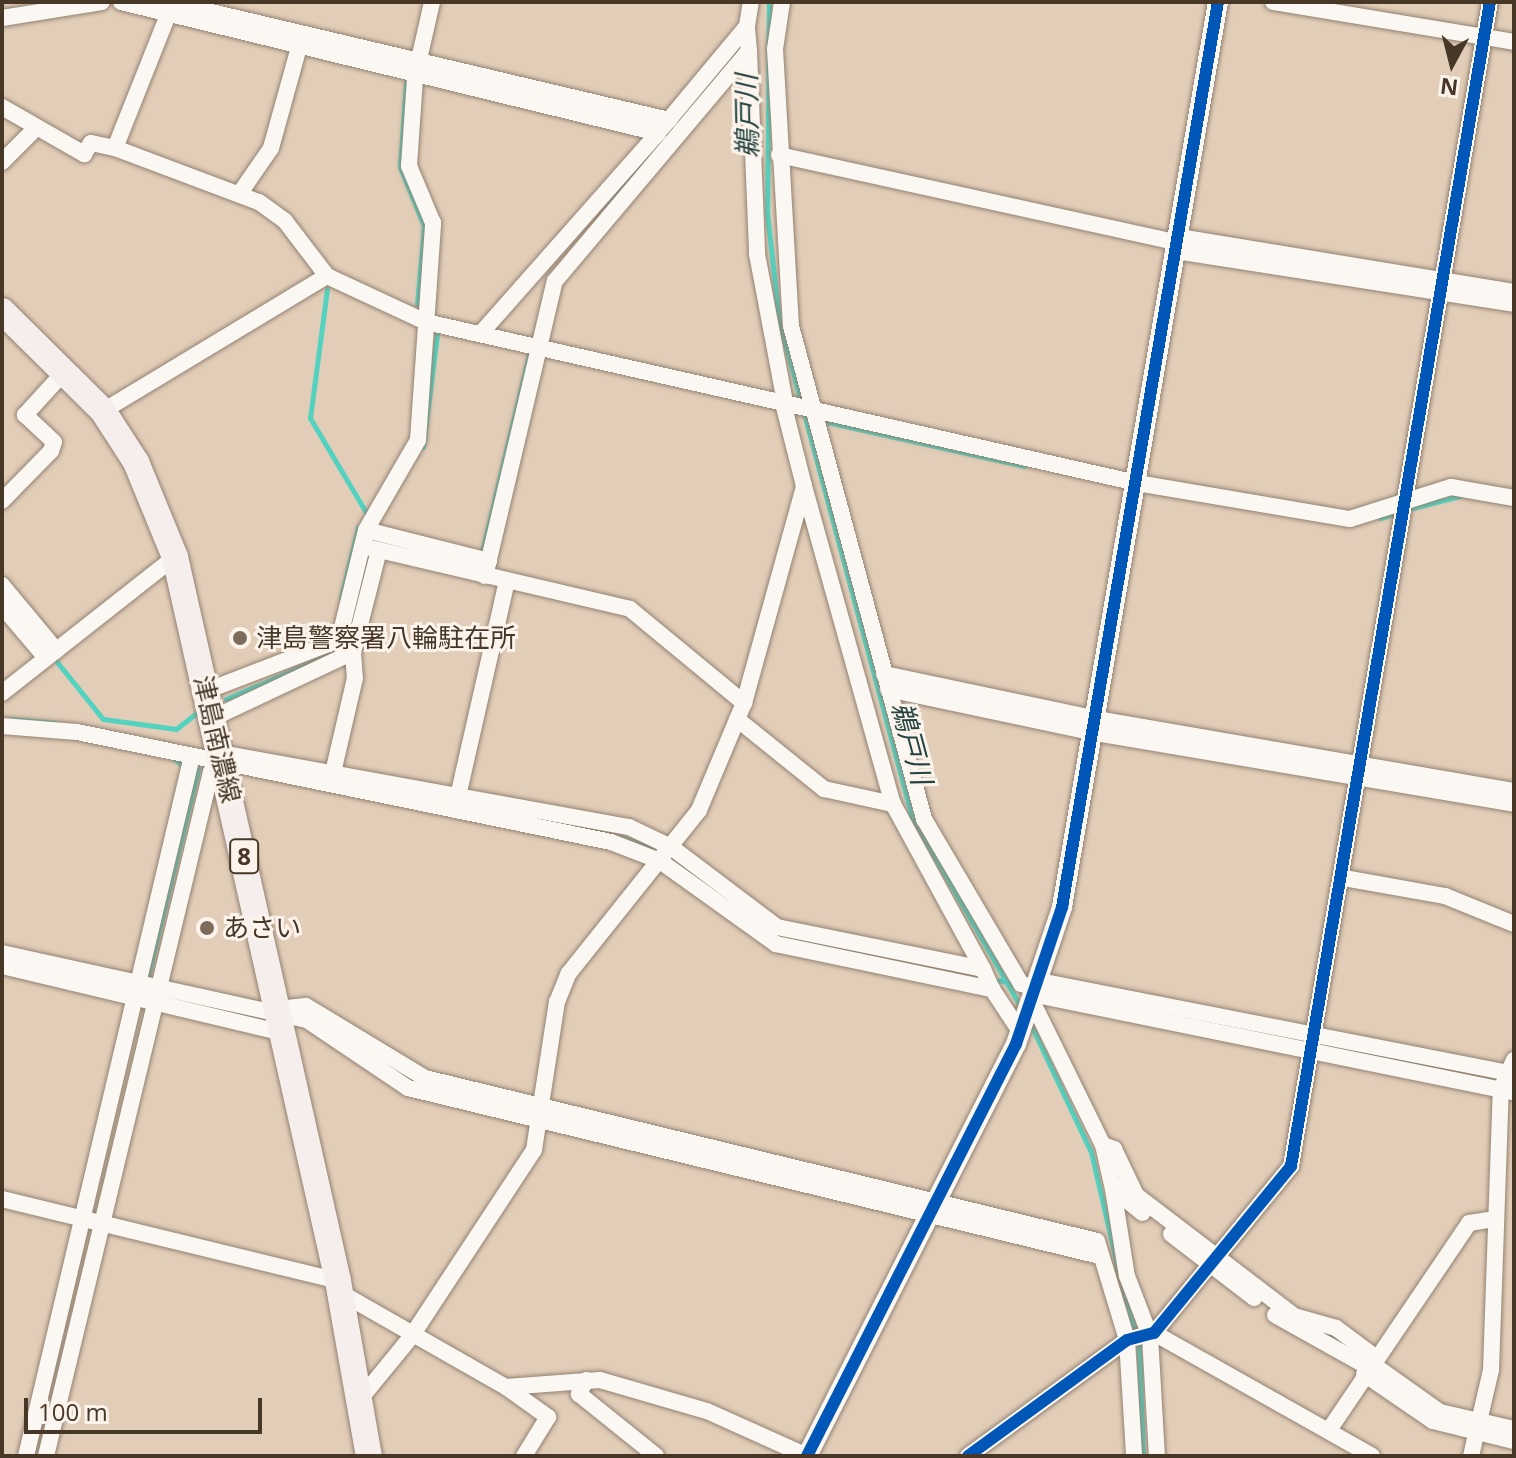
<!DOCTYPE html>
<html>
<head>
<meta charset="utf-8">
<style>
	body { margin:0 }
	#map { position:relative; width:1516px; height:1458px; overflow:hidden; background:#e2cdb8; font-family:"Open Sans","Noto Sans JP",sans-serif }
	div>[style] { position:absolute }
	.stream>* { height:5px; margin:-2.5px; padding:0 2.5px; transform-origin:2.5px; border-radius:2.5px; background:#53d2c0 }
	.roads { filter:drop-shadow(0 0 2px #928272) drop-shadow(0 0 2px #928272) }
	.minor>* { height:16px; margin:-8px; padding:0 8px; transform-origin:8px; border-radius:8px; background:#fbf8f4 }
	.tertiary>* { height:20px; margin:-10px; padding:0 10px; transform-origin:10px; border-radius:10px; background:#fbf8f4 }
	.primary>* { height:26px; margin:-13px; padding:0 13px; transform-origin:13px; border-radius:13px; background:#f6eeec }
	.cycleway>* { height:12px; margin:-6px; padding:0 6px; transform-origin:6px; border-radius:6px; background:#0057b8 }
	.dots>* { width:22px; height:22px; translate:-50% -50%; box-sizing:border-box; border:4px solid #fcf4ec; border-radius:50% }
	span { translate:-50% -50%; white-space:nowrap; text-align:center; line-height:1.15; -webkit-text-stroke:6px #fcf4ec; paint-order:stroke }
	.shield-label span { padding:2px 6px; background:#fcf4ec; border:2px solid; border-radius:6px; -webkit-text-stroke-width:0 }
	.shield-label { font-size:24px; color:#463727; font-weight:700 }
	.poi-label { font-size:26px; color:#463727 }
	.left { translate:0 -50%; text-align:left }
	.street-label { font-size:26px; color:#463727 }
	.water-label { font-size:28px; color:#244541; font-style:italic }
	.frame { position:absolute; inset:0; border:4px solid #463727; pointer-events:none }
	.north { position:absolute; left:1412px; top:24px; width:80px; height:80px; -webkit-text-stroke:6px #fcf4ec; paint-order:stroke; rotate:187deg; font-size:22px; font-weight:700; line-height:32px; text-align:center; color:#463727 }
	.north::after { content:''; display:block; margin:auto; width:28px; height:36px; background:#463727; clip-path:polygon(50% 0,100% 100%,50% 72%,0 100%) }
	.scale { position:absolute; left:24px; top:1398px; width:238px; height:36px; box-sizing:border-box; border:4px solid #463727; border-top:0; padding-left:10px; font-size:24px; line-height:28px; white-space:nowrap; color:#463727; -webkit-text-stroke:6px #fcf4ec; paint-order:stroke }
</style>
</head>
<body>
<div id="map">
	<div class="stream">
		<div style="left:769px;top:2px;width:210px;rotate:90.5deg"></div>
		<div style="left:767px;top:212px;width:109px;rotate:83.7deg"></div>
		<div style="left:779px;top:320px;width:514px;rotate:75.02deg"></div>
		<div style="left:912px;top:817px;width:221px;rotate:60.2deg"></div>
		<div style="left:406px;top:83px;width:84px;rotate:94.1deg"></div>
		<div style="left:400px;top:167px;width:64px;rotate:67.9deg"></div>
		<div style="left:424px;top:226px;width:78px;rotate:95.1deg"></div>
		<div style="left:670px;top:132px;width:111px;rotate:-49.7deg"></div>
		<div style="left:611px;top:202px;width:72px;rotate:-50.6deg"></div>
		<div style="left:327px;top:289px;width:130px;rotate:97.5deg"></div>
		<div style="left:310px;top:418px;width:112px;rotate:59.3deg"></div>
		<div style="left:823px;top:421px;width:206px;rotate:12.6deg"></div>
		<div style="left:423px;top:447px;width:113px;rotate:-82.9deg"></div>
		<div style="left:1413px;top:508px;width:49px;rotate:-14.3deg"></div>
		<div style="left:1380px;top:518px;width:15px;rotate:-16deg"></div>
		<div style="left:482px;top:552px;width:203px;rotate:-76.6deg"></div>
		<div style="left:341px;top:598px;width:73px;rotate:-76.5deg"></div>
		<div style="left:314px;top:641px;width:24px;rotate:-35deg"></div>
		<div style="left:57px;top:662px;width:73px;rotate:51.1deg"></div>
		<div style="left:103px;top:719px;width:74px;rotate:7.8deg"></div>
		<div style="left:176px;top:729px;width:28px;rotate:-38deg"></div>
		<div style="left:226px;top:699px;width:119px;rotate:-23.3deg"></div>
		<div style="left:11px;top:719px;width:45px;rotate:5.1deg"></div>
		<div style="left:173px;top:758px;width:11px;rotate:38deg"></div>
		<div style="left:585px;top:827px;width:78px;rotate:17deg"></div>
		<div style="left:671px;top:857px;width:37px;rotate:38deg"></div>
		<div style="left:147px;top:979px;width:216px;rotate:-76.3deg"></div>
		<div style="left:999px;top:980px;width:20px;rotate:15deg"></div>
		<div style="left:1029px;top:1021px;width:145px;rotate:64.7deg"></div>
		<div style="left:1091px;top:1152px;width:124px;rotate:77deg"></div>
		<div style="left:1286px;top:1038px;width:22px;rotate:10deg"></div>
		<div style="left:1321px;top:1044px;width:78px;rotate:11deg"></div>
		<div style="left:396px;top:1071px;width:26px;rotate:28deg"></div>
		<div style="left:1123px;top:1287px;width:61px;rotate:74.8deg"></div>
		<div style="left:1139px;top:1346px;width:110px;rotate:87.9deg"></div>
	</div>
	<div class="roads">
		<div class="minor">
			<div style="left:121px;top:2px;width:553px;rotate:13.71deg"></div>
			<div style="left:658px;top:133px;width:267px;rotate:131.5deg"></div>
			<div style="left:169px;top:2px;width:514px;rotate:13.28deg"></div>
			<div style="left:782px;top:2px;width:48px;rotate:98.5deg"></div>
			<div style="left:775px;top:49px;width:277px;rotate:86.7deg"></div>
			<div style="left:791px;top:326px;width:511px;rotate:74.9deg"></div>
			<div style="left:924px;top:819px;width:191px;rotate:59.5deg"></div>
			<div style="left:1021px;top:984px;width:17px;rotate:13deg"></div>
			<div style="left:1273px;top:2px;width:244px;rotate:9.4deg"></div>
			<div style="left:2px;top:18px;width:101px;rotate:-9.1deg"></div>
			<div style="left:749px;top:51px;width:203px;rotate:87.7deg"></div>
			<div style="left:757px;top:254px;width:156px;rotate:79.3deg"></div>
			<div style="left:2px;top:107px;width:95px;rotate:29.8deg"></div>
			<div style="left:84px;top:154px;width:13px;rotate:-58deg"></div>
			<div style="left:91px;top:143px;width:25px;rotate:12deg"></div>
			<div style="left:115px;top:148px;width:154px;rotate:20.6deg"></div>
			<div style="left:259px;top:202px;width:32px;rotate:36deg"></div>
			<div style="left:285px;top:221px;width:69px;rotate:52.6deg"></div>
			<div style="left:662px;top:128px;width:133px;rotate:-50.2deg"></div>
			<div style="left:747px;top:26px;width:24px;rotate:-81deg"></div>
			<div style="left:115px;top:148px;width:143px;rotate:-68.3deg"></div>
			<div style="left:779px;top:155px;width:409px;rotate:12.4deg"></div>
			<div style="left:2px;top:162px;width:47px;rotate:-45deg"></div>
			<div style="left:240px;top:193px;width:55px;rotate:-55.4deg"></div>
			<div style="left:271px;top:148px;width:105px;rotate:-74.5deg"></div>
			<div style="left:1179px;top:237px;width:339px;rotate:9.3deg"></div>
			<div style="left:1176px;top:251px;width:342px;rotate:8.9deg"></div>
			<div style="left:103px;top:411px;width:262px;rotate:-31.1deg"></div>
			<div style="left:327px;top:276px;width:109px;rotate:24.9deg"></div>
			<div style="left:426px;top:322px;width:729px;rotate:12.76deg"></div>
			<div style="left:1137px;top:483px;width:216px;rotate:9.6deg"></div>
			<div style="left:1350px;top:519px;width:106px;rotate:-17.6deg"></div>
			<div style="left:1451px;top:487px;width:64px;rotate:9.9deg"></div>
			<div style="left:804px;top:486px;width:330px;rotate:74.4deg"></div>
			<div style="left:893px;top:804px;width:188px;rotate:61.4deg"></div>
			<div style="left:2px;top:501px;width:70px;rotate:-45.6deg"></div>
			<div style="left:51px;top:451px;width:9px;rotate:-72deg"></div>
			<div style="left:54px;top:442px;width:40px;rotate:-137deg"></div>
			<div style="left:25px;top:415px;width:61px;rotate:-47.7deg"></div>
			<div style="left:366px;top:530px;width:127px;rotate:14.1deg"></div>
			<div style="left:362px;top:546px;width:275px;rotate:13.2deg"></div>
			<div style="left:630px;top:609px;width:148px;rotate:39.5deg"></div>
			<div style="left:485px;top:576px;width:303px;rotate:-76.7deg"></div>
			<div style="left:555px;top:281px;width:301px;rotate:-49.9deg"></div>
			<div style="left:749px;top:51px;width:25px;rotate:-95deg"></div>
			<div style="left:2px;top:585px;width:85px;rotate:50.3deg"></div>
			<div style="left:2px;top:606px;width:68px;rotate:49.8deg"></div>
			<div style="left:353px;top:652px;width:105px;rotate:-75.7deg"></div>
			<div style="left:884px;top:674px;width:218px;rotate:11.9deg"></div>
			<div style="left:1097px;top:719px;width:423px;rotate:9.8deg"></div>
			<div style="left:888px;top:689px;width:212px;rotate:12deg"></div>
			<div style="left:1095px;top:733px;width:425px;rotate:9.6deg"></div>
			<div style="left:206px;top:691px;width:142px;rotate:-21deg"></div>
			<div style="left:339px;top:640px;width:113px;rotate:-76.2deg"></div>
			<div style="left:366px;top:530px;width:104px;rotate:-60deg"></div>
			<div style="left:418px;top:440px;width:218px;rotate:-86deg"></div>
			<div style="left:433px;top:223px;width:62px;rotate:-112.8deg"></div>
			<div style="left:409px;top:166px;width:89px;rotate:-86.1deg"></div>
			<div style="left:415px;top:77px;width:77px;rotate:-77.2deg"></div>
			<div style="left:2px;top:693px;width:220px;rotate:-38.2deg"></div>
			<div style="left:213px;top:718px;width:155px;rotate:-25.2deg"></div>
			<div style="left:353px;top:652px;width:26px;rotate:86deg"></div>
			<div style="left:355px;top:678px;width:92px;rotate:103.1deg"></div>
			<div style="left:737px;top:719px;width:112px;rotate:38.8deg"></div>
			<div style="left:824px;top:789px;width:71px;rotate:12.3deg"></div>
			<div style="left:2px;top:726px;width:75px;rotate:4.6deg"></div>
			<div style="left:77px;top:732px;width:545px;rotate:11.64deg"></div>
			<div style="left:611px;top:842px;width:53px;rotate:21.2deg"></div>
			<div style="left:660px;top:861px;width:143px;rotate:35.6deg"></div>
			<div style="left:776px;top:944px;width:221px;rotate:11.8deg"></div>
			<div style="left:992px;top:989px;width:53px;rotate:56.6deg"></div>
			<div style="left:221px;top:753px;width:415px;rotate:10.3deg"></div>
			<div style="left:629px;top:827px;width:47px;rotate:25.5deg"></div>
			<div style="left:671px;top:847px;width:133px;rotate:37deg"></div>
			<div style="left:777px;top:927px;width:210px;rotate:11.5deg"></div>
			<div style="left:983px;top:969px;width:22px;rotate:66deg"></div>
			<div style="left:459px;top:792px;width:216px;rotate:-77.2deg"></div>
			<div style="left:1344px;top:878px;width:103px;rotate:10.1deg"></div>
			<div style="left:1445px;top:896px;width:74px;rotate:22.1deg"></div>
			<div style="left:2px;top:953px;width:312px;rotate:12.4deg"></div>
			<div style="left:307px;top:1020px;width:122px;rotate:34deg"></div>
			<div style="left:408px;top:1088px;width:712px;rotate:13.65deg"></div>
			<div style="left:2px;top:966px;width:289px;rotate:13.4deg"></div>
			<div style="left:1040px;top:981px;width:483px;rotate:11.1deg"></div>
			<div style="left:1036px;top:995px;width:488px;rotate:11.5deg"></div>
			<div style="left:1033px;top:1003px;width:158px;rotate:63.8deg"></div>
			<div style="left:1103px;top:1145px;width:12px;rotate:20deg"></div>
			<div style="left:1114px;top:1149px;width:51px;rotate:64.4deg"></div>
			<div style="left:1136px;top:1195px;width:199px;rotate:37.4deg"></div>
			<div style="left:1294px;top:1316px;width:44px;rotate:15.9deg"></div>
			<div style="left:1336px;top:1328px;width:49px;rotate:36.6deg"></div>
			<div style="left:277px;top:1009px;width:29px;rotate:-6deg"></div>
			<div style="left:306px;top:1006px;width:139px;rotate:31.2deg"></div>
			<div style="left:425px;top:1078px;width:691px;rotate:13.63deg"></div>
			<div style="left:1097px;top:1241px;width:103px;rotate:73.1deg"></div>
			<div style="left:1127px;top:1340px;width:116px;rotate:86.5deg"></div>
			<div style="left:1103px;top:1145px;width:45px;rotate:77.2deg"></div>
			<div style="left:1113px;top:1189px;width:9px;rotate:-21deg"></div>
			<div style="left:1113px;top:1189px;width:38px;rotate:39deg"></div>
			<div style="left:1113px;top:1189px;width:88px;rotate:80.9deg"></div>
			<div style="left:1127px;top:1276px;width:64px;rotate:69deg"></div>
			<div style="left:1150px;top:1336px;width:120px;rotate:86.7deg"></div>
			<div style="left:2px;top:1199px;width:346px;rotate:13.7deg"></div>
			<div style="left:1171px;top:1234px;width:105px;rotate:37.6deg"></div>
			<div style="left:341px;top:1293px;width:190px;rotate:29.7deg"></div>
			<div style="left:506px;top:1387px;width:94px;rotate:-4.3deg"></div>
			<div style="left:600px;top:1380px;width:111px;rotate:16.2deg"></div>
			<div style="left:707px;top:1411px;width:110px;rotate:24.2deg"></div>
			<div style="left:1275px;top:1315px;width:107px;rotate:29.2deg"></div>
			<div style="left:1154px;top:1333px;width:250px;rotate:29.4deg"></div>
			<div style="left:1371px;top:1363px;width:85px;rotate:35.4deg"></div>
			<div style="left:1440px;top:1412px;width:76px;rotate:12.9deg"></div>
			<div style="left:1364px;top:1374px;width:83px;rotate:34.3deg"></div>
			<div style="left:1433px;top:1421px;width:83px;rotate:13.9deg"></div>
			<div style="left:586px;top:1380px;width:16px;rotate:117deg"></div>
			<div style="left:579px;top:1394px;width:99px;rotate:38.8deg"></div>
			<div style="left:506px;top:1387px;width:52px;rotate:35.5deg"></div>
			<div style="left:548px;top:1417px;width:46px;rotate:121.6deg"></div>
			<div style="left:361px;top:1398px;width:79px;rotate:-50.7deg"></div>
			<div style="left:411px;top:1337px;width:224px;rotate:-56.7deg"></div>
			<div style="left:534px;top:1150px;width:150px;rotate:-81.2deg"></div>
			<div style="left:557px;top:1002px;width:31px;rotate:-68deg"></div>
			<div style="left:569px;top:973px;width:208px;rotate:-51.4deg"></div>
			<div style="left:699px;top:810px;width:116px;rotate:-67.2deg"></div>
			<div style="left:744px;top:703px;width:225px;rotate:-74.5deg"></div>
			<div style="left:804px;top:486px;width:81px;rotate:-104.2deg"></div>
			<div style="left:1329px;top:1430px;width:250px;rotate:-55.9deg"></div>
			<div style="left:1469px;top:1223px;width:25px;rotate:-9deg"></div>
			<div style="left:26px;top:1456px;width:719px;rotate:-76.66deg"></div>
			<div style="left:46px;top:1456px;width:704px;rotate:-76.44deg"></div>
			<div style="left:211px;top:772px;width:15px;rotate:-37deg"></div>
			<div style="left:968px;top:1456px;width:197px;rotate:-36.1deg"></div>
			<div style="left:1127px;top:1340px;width:28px;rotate:-15deg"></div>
			<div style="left:1154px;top:1333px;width:216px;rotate:-50.6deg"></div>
			<div style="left:1291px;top:1166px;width:1181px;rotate:-80.3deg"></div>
			<div style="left:1471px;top:1456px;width:88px;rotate:-76.9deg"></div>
			<div style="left:1491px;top:1370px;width:281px;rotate:-88deg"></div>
			<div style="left:1501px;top:1089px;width:32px;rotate:-66deg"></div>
		</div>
		<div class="tertiary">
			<div style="left:807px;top:1456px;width:462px;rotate:-63.1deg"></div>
			<div style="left:1016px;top:1044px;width:145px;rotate:-71.4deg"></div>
			<div style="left:1062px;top:907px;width:918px;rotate:-80.22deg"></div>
		</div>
		<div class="primary">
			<div style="left:2px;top:311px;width:142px;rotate:44.7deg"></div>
			<div style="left:103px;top:411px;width:61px;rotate:57.1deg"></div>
			<div style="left:136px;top:462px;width:103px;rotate:67.7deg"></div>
			<div style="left:175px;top:557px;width:742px;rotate:77.31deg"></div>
			<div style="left:338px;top:1281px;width:178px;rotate:80deg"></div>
		</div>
	</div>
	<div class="cycleway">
		<div style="left:807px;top:1456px;width:462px;rotate:-63.1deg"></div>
		<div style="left:1016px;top:1044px;width:145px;rotate:-71.4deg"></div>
		<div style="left:1062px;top:907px;width:918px;rotate:-80.22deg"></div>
		<div style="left:968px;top:1456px;width:197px;rotate:-36.1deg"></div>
		<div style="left:1127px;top:1340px;width:28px;rotate:-15deg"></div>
		<div style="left:1154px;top:1333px;width:216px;rotate:-50.6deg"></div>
		<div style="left:1291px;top:1166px;width:1181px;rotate:-80.3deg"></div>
	</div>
	<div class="dots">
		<div style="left:240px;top:638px;background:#7d6c5a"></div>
		<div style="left:207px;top:928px;background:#7d6c5a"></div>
	</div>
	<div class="shield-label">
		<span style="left:244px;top:856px">8</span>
	</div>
	<div class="poi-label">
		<span class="left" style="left:256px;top:638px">津島警察署八輪駐在所</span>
		<span class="left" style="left:223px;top:928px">あさい</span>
	</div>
	<div class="street-label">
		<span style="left:217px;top:739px;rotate:77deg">津島南濃線</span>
	</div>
	<div class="water-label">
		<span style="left:746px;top:116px;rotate:-91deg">鵜戸川</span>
		<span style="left:913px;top:743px;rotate:75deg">鵜戸川</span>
	</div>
	<div class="frame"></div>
	<div class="north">N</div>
	<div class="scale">100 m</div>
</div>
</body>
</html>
